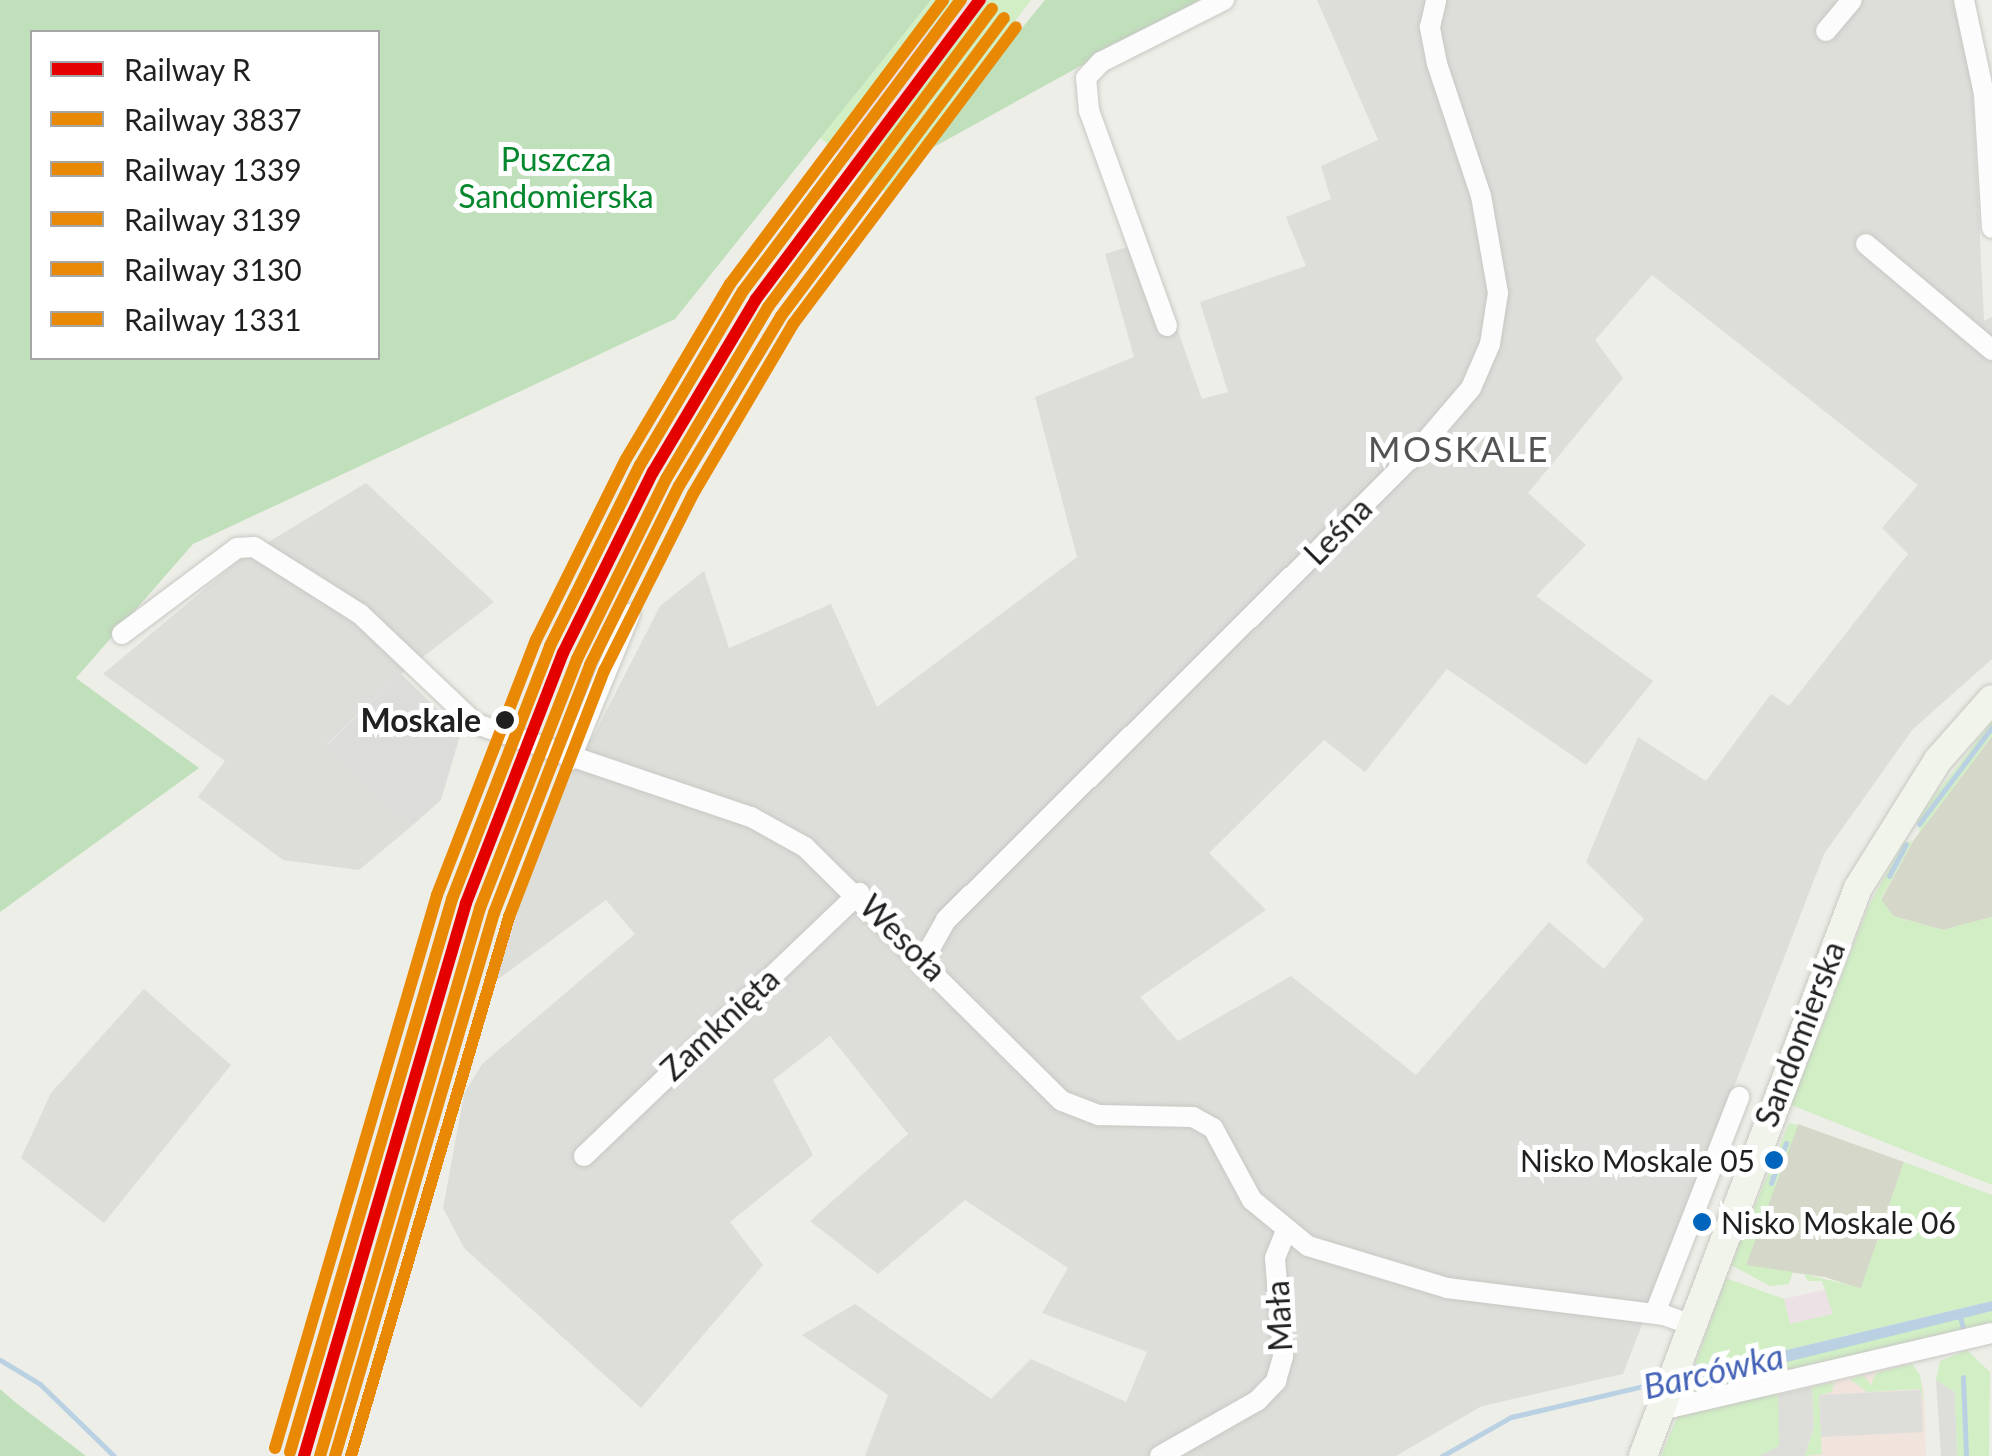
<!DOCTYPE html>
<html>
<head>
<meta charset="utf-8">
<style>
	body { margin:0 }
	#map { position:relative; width:1992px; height:1456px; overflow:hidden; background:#eeeee8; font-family:Lato,sans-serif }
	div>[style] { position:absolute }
	.residential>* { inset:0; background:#ddddd9 }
	.commercial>* { inset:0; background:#f0e4dd }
	.industrial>* { inset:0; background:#ece1e5 }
	.religious>* { inset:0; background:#dcdcda }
	.construction>* { inset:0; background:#d5d8c9 }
	.grass>* { inset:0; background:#d1eec5 }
	.forest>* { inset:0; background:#c0dfbb }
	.parking>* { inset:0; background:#ddddda }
	.water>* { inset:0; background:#bad1e3 }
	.stream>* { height:5px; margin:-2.5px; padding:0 2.5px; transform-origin:2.5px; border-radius:2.5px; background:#bad1e3 }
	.roads { filter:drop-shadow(0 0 2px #c7c7c4) drop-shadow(0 0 2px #c7c7c4) }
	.street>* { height:20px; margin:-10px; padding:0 10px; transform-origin:10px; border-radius:10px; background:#fcfcfc }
	.secondary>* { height:28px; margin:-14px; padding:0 14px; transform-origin:14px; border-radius:14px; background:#f1f4eb }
	.rail-1>* { height:12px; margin:-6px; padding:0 6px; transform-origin:6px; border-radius:6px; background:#e50000 }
	.rail-2>* { height:12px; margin:-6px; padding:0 6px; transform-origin:6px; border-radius:6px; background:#e98903 }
	.rail-3>* { height:12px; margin:-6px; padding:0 6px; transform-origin:6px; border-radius:6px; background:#e98903 }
	.rail-4>* { height:12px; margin:-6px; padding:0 6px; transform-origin:6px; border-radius:6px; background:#e98903 }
	.rail-5>* { height:12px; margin:-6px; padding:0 6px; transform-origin:6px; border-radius:6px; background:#e98903 }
	.rail-6>* { height:12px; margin:-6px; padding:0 6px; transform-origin:6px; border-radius:6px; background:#e98903 }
	.dots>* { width:28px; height:28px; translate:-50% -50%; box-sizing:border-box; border:5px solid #fff; border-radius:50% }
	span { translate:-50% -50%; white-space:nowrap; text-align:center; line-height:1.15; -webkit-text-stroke:10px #fff; paint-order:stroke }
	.bus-label { font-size:30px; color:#202020 }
	.right { translate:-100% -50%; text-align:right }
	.left { translate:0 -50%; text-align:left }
	.park-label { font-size:32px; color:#05872d }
	.street-label { font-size:32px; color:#202020 }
	.stop-label { font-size:32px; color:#202020; font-weight:700 }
	.neighbourhood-label { font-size:35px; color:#535353; letter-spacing:2.5px }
	.water-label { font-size:35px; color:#4563b6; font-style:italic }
	.legend { position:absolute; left:30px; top:30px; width:350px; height:330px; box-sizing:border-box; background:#fff; border:2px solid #a6a6a6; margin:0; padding:12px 18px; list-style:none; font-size:30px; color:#202020 }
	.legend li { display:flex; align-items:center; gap:20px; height:50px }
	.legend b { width:50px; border:2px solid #a6a6a6 }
</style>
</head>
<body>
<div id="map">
	<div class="residential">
		<div style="clip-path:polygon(evenodd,1317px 0,1956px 0,1972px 78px,1984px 321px,1992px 317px,1992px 659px,1913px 729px,1824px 854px,1623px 1374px,1482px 1406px,1396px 1456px,865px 1456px,888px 1395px,802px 1335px,855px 1304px,991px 1399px,1031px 1359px,1126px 1402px,1147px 1352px,1042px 1313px,1068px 1268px,965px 1200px,878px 1274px,810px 1221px,908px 1134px,830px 1036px,773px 1080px,813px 1155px,730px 1222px,763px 1265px,641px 1408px,464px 1248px,443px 1208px,464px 1094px,482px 1064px,635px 934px,606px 900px,497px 980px,499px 946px,560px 768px,593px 737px,660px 606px,704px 571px,729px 648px,831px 604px,877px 707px,1077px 557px,1035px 397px,1134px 357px,1105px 254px,1146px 241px,1202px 399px,1228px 392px,1200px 302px,1306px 266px,1286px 217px,1331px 199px,1321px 166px,1378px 140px,1317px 0,1652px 275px,1918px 485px,1882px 528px,1908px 554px,1789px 706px,1771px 694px,1706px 781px,1638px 737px,1586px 862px,1644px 919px,1604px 969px,1549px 922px,1416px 1075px,1291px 976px,1178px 1041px,1140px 997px,1266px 910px,1209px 853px,1324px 740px,1365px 772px,1447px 669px,1586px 765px,1653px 681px,1536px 596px,1586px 545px,1528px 493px,1623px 378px,1595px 340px,1652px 275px)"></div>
		<div style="clip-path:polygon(366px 483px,494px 602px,401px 674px,327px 744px,413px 825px,359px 870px,283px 860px,198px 797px,225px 761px,103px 674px,242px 558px)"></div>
		<div style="clip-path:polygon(144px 989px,231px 1065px,104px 1223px,21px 1158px,51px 1093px)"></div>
		<div style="clip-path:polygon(1936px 1380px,1955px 1391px,1957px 1456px,1941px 1456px)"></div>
		<div style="clip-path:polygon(1812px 1387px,1814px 1427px,1805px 1456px,1675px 1456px,1778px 1395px)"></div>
	</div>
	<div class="commercial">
		<div style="clip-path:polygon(1912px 1363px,1924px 1389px,1926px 1456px,1805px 1456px,1814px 1427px,1812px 1387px)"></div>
	</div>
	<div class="industrial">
		<div style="clip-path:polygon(954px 0,988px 0,852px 165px,832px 148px)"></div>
		<div style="clip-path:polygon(1828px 1289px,1833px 1315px,1789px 1324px,1784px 1299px)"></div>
	</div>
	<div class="religious">
		<div style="clip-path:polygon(401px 674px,461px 732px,441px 800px,413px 825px,327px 745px)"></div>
	</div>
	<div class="construction">
		<div style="clip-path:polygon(1992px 736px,1992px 917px,1943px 930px,1893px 916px,1881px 900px,1913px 841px)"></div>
		<div style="clip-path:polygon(1798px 1124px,1904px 1162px,1861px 1289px,1825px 1277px,1745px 1266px)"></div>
	</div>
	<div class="grass">
		<div style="clip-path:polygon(931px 0,954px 0,832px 148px,820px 138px)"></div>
		<div style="clip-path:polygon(988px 0,1031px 0,887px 193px,852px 165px)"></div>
		<div style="clip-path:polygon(1992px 721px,1992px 736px,1920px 832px,1917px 819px)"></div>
		<div style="clip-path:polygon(1913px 841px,1881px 899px,1893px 916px,1943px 930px,1992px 917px,1992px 1185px,1791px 1105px,1869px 905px,1903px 843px)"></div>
		<div style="clip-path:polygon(1789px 1123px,1798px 1125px,1746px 1265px,1793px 1272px,1789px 1284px,1770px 1286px,1731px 1265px)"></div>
		<div style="clip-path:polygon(1904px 1162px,1992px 1195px,1992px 1301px,1732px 1363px,1695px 1364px,1726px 1278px,1784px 1299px,1790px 1324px,1833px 1314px,1822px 1281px,1808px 1281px,1804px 1274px,1861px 1288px)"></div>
		<div style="clip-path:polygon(1992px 1311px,1992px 1324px,1683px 1396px,1686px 1387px,1723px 1374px)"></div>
		<div style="clip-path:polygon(1967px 1350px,1990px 1372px,1989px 1456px,1957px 1456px,1955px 1392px,1936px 1380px,1940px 1361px)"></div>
		<div style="clip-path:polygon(1912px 1364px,1920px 1375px,1924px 1402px,1920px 1389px,1867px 1392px,1850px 1379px,1863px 1375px,1871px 1385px,1876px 1373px)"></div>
		<div style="clip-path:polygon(1834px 1382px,1832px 1392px,1819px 1395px,1822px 1454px,1805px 1456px,1814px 1427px,1812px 1387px)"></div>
		<div style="clip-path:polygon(1770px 1392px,1778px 1395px,1779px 1446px,1759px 1456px,1661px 1456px,1678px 1415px)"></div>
	</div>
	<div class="forest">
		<div style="clip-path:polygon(evenodd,0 0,931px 0,675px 319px,193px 544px,76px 678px,199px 768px,0 912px,0 0,32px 32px,378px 32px,378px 358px,32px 358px,32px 32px)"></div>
		<div style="clip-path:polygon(1045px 0,1200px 0,932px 148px,974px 86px)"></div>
		<div style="clip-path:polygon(0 1389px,15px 1402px,86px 1456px,0 1456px)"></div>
	</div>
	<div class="parking">
		<div style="clip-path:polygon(1921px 1390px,1923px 1432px,1821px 1437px,1819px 1395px)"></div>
	</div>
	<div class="water">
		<div style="clip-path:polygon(1992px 1301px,1992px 1311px,1686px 1387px,1695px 1364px,1732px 1363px)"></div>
	</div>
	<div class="stream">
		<div style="left:1919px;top:824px;width:121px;rotate:-53deg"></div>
		<div style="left:1889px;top:876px;width:36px;rotate:-62deg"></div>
		<div style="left:1771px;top:1183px;width:43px;rotate:-69.4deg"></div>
		<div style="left:1959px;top:1313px;width:16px;rotate:75deg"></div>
		<div style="left:0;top:1360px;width:47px;rotate:31deg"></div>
		<div style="left:40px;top:1384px;width:103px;rotate:44.2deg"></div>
		<div style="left:1963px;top:1377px;width:79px;rotate:87.8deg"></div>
		<div style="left:1442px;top:1456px;width:79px;rotate:-29.5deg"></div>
		<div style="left:1511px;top:1417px;width:153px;rotate:-13.2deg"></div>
	</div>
	<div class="roads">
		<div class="street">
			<div style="left:1964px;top:0;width:96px;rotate:78deg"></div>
			<div style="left:1984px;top:94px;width:134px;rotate:86.6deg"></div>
			<div style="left:1826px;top:31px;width:40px;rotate:-50deg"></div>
			<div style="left:1866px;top:244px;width:165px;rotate:40.1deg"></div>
			<div style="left:1167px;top:326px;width:229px;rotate:-109.9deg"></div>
			<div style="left:1089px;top:111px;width:33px;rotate:-95deg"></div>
			<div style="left:1086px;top:78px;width:22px;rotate:-47deg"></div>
			<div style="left:1101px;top:62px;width:138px;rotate:-26.8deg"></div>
			<div style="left:122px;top:634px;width:144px;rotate:-36.8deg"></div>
			<div style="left:237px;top:548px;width:17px;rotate:-3deg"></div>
			<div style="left:254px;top:547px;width:125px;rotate:32.3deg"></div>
			<div style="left:360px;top:614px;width:160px;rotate:43.5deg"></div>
			<div style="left:476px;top:724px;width:290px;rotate:18.7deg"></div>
			<div style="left:751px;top:817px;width:62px;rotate:29.1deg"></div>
			<div style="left:805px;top:847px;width:361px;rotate:44.7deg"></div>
			<div style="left:1062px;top:1101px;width:40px;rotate:21deg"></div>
			<div style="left:1099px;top:1115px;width:94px;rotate:1.2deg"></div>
			<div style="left:1193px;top:1117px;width:23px;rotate:29deg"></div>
			<div style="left:1213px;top:1128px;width:82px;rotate:61.6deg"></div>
			<div style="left:1252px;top:1200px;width:72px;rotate:39.4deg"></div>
			<div style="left:1308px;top:1246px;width:145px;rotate:16.8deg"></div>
			<div style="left:1447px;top:1288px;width:219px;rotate:7.1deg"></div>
			<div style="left:1664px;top:1315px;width:29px;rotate:20deg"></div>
			<div style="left:570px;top:760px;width:158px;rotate:-67.7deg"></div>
			<div style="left:924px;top:959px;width:45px;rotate:-60.6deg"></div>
			<div style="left:946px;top:920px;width:658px;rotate:-44.82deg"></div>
			<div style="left:1413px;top:456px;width:89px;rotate:-49.5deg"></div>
			<div style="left:1471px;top:388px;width:48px;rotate:-66.6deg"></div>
			<div style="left:1490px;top:344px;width:52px;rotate:-81.1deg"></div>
			<div style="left:1498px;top:293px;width:98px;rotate:-99.9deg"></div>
			<div style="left:1481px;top:196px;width:139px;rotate:-108.4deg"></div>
			<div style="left:1437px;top:64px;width:38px;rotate:-101deg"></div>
			<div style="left:1430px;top:27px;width:28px;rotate:-77deg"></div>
			<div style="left:584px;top:1156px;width:381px;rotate:-43.7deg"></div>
			<div style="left:1655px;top:1313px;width:232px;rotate:-68.7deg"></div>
			<div style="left:1662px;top:1404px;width:12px;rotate:14deg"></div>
			<div style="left:1674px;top:1407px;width:326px;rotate:-13.1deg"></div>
			<div style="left:1160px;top:1456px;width:112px;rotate:-29.6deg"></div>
			<div style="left:1257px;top:1401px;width:28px;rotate:-46deg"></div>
			<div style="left:1276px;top:1381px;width:26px;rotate:-74deg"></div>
			<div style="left:1283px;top:1356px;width:98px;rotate:-94.7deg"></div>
			<div style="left:1275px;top:1258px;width:27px;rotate:-68deg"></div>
		</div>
		<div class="secondary">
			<div style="left:1643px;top:1456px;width:607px;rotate:-69.27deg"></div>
			<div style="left:1858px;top:888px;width:151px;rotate:-58deg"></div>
			<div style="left:1938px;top:760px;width:81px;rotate:-48.5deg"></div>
		</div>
	</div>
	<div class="rail-1">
		<div style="left:304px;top:1456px;width:576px;rotate:-73.67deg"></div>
		<div style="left:466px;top:903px;width:268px;rotate:-68.8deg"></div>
		<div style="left:563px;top:653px;width:202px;rotate:-63.6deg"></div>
		<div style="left:653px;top:472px;width:201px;rotate:-59.2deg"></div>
		<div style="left:756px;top:299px;width:374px;rotate:-53.2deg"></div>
	</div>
	<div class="rail-2">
		<div style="left:320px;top:1456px;width:571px;rotate:-73.72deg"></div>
		<div style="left:480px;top:908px;width:267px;rotate:-68.7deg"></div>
		<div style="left:577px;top:659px;width:201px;rotate:-63.7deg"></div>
		<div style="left:666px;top:479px;width:200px;rotate:-59.3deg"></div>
		<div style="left:768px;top:307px;width:373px;rotate:-53.1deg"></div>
	</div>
	<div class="rail-3">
		<div style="left:290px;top:1452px;width:576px;rotate:-73.67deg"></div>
		<div style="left:452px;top:899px;width:271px;rotate:-68.8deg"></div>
		<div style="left:550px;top:646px;width:202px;rotate:-63.6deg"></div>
		<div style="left:640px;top:465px;width:202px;rotate:-59.4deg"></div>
		<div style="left:743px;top:291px;width:364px;rotate:-53.2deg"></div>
	</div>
	<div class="rail-4">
		<div style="left:335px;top:1456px;width:566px;rotate:-73.68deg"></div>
		<div style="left:494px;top:913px;width:266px;rotate:-68.8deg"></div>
		<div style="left:590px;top:665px;width:200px;rotate:-63.6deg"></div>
		<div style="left:679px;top:486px;width:198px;rotate:-59deg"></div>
		<div style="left:781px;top:316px;width:372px;rotate:-53.2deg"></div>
	</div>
	<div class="rail-5">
		<div style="left:275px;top:1448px;width:576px;rotate:-73.67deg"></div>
		<div style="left:437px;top:895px;width:274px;rotate:-68.8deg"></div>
		<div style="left:536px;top:640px;width:202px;rotate:-63.6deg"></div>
		<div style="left:626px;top:459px;width:204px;rotate:-59.3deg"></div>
		<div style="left:730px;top:284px;width:355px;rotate:-53.1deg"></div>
	</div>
	<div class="rail-6">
		<div style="left:351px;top:1456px;width:562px;rotate:-73.66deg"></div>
		<div style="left:509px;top:917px;width:264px;rotate:-68.9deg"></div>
		<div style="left:604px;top:671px;width:198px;rotate:-63.3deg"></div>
		<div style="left:693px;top:494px;width:197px;rotate:-59.5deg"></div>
		<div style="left:793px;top:324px;width:371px;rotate:-53.1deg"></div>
	</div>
	<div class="dots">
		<div style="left:505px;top:720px;background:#202020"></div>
		<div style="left:1774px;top:1160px;background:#0065bd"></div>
		<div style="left:1702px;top:1222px;background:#0065bd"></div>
	</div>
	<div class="bus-label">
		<span class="right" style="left:1755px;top:1160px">Nisko Moskale 05</span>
		<span class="left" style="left:1721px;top:1222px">Nisko Moskale 06</span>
	</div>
	<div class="park-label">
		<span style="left:556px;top:178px">Puszcza<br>Sandomierska</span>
	</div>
	<div class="street-label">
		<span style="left:1338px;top:531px;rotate:-45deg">Leśna</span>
		<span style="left:903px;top:938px;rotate:45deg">Wesoła</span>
		<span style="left:720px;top:1024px;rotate:-43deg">Zamknięta</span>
		<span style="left:1800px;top:1034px;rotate:-69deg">Sandomierska</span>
		<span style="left:1279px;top:1316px;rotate:-93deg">Mała</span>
	</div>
	<div class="stop-label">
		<span class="right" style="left:481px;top:720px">Moskale</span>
	</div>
	<div class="neighbourhood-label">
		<span style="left:1459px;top:448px">MOSKALE</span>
	</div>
	<div class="water-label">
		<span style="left:1713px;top:1370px;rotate:-13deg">Barcówka</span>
	</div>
	<ul class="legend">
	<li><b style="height:12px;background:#e50000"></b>Railway R</li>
	<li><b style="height:12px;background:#e98903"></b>Railway 3837</li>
	<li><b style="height:12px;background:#e98903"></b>Railway 1339</li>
	<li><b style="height:12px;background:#e98903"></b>Railway 3139</li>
	<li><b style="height:12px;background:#e98903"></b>Railway 3130</li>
	<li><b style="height:12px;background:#e98903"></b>Railway 1331</li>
	</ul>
</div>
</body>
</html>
